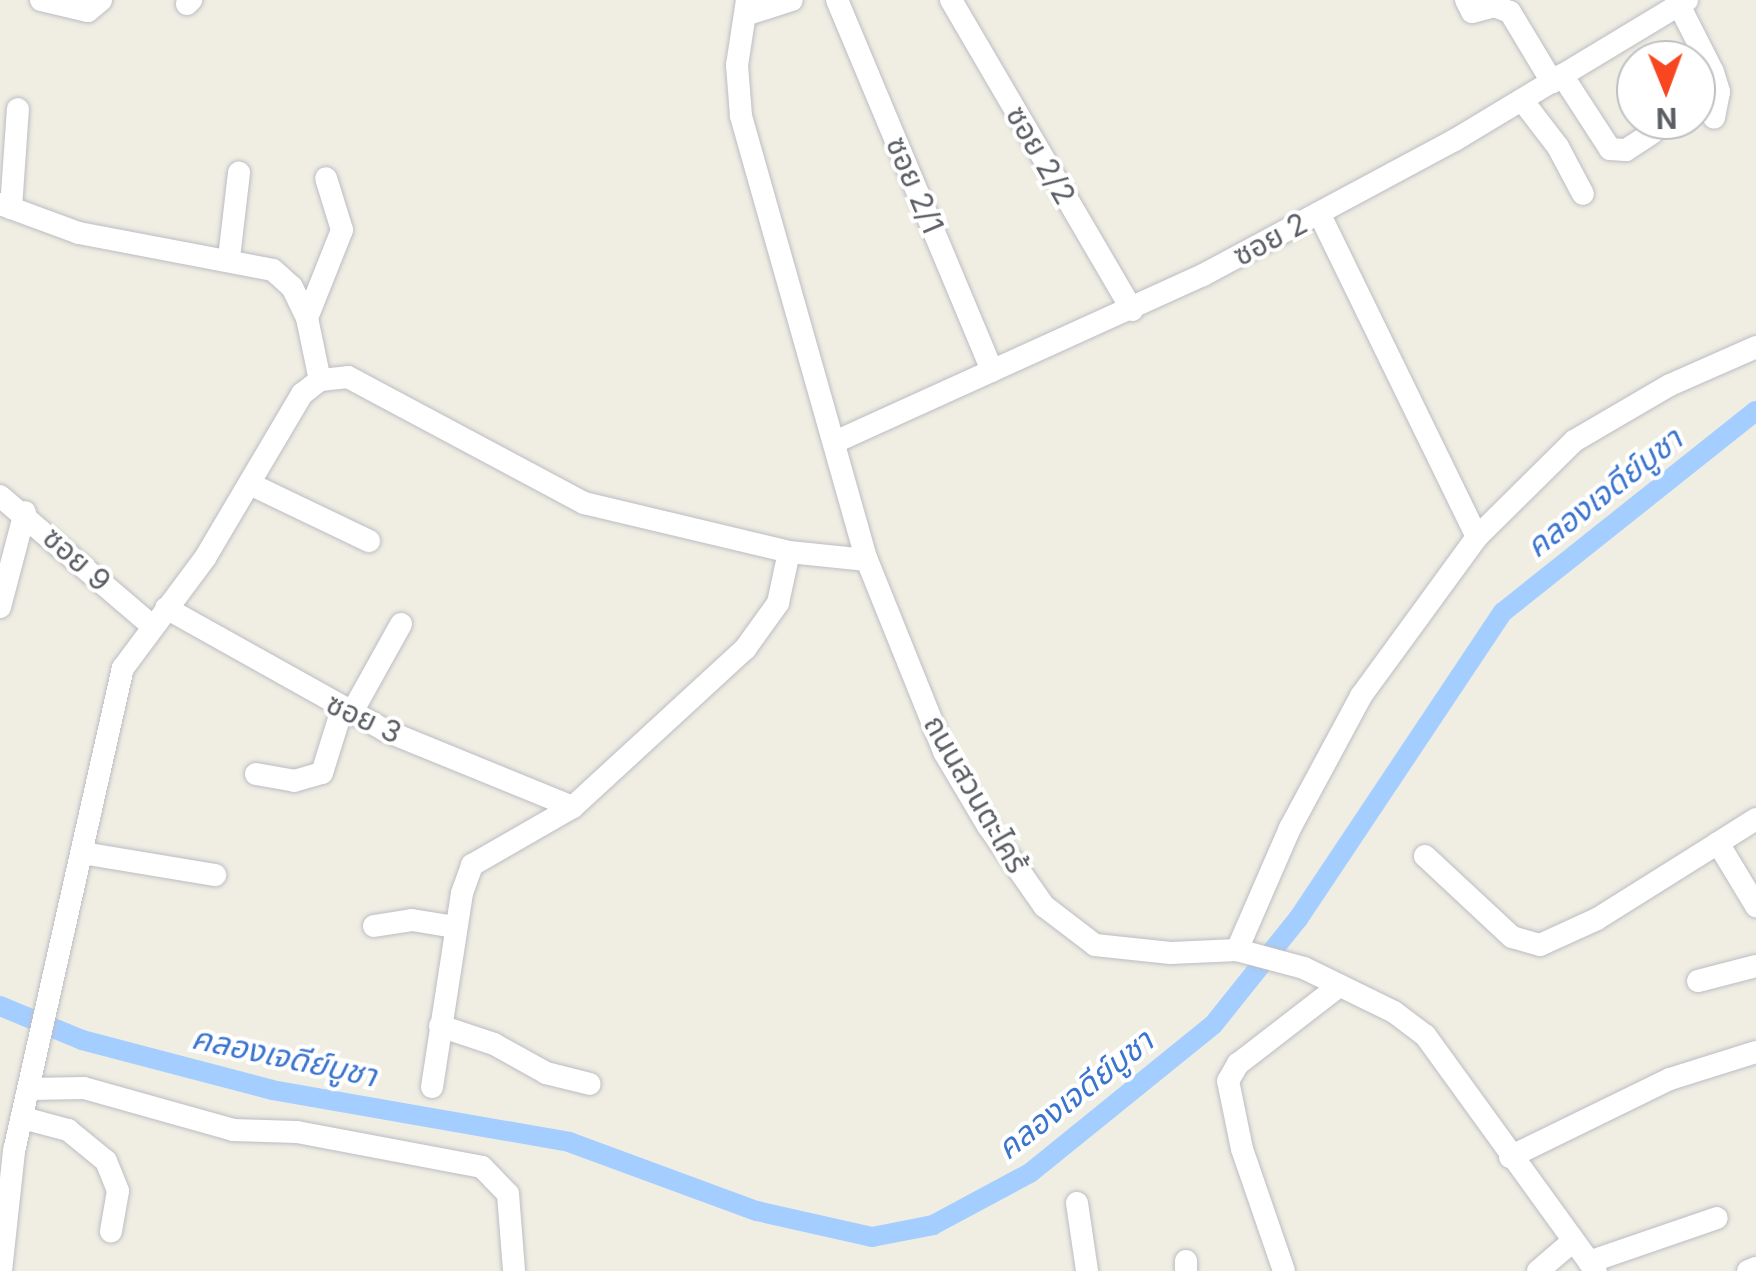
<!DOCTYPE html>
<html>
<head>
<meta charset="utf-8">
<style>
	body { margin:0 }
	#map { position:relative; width:1756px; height:1271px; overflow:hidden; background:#f0eee3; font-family:Inter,"Noto Sans Thai",sans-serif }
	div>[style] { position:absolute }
	.canal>* { height:20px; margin:-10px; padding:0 10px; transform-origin:10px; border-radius:10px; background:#a4ceff }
	.roads { filter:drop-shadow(0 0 2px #bbbdc3) drop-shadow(0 0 2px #bbbdc3) }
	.minor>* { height:22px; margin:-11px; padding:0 11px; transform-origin:11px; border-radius:11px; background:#fff }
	span { translate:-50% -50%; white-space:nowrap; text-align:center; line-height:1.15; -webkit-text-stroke:8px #fff; paint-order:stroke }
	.street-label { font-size:30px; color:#5b5f65 }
	.water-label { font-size:32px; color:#3b74ce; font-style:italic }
	.north { position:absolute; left:1616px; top:40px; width:100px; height:100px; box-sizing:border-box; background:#fff; border:2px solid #bdbfc1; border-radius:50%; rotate:179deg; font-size:28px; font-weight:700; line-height:40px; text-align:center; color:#5b5f65 }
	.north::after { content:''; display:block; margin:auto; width:35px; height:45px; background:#f84720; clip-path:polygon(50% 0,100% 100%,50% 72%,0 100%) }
</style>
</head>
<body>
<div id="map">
	<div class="canal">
		<div style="left:0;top:1006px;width:89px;rotate:22.5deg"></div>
		<div style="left:82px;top:1040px;width:196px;rotate:14.7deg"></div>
		<div style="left:272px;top:1090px;width:302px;rotate:9.9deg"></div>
		<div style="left:569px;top:1142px;width:200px;rotate:20.2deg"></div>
		<div style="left:757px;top:1211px;width:118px;rotate:12.7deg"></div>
		<div style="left:872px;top:1237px;width:62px;rotate:-11.1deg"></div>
		<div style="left:933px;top:1225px;width:110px;rotate:-28.2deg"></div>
		<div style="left:1030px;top:1173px;width:235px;rotate:-39deg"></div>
		<div style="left:1213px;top:1025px;width:136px;rotate:-51.3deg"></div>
		<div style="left:1298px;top:919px;width:369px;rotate:-56.3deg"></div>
		<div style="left:1503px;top:612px;width:323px;rotate:-38.5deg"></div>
	</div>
	<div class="roads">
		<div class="minor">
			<div style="left:41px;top:0;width:48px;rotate:13.2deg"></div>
			<div style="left:88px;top:11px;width:17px;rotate:-40deg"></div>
			<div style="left:747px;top:0;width:66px;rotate:98.7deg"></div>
			<div style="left:737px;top:65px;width:51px;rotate:85.5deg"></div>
			<div style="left:741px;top:116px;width:462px;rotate:74.2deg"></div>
			<div style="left:867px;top:560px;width:207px;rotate:68.1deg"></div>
			<div style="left:944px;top:752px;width:86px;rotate:59.3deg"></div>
			<div style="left:988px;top:826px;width:98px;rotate:55deg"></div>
			<div style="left:1044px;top:906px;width:64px;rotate:37.4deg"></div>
			<div style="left:1095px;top:945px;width:76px;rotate:6deg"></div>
			<div style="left:1171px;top:953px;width:66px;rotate:-2.6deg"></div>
			<div style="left:1237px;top:950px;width:69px;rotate:15deg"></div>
			<div style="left:1304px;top:968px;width:100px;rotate:26.1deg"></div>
			<div style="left:1394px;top:1012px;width:39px;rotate:37deg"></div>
			<div style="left:1425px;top:1035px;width:291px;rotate:54.1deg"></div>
			<div style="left:837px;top:0;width:402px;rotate:67.3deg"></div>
			<div style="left:951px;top:0;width:359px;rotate:59.7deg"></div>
			<div style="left:1466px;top:0;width:13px;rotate:63deg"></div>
			<div style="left:1472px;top:12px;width:23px;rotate:-15deg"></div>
			<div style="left:1494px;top:6px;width:17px;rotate:21deg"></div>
			<div style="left:1510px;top:12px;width:82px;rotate:59deg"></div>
			<div style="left:187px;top:4px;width:6px;rotate:-45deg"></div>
			<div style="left:1679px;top:5px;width:75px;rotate:63.1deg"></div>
			<div style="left:1713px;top:72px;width:21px;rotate:73deg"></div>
			<div style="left:1719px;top:92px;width:26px;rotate:101deg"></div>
			<div style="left:745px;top:15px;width:49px;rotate:-17.7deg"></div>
			<div style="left:1562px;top:75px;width:88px;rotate:57deg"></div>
			<div style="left:1610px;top:149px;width:16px;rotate:4deg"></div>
			<div style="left:1626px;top:150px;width:31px;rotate:-33deg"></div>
			<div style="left:1522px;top:100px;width:59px;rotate:52.5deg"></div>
			<div style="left:1558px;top:147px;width:53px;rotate:62deg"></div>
			<div style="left:0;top:204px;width:84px;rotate:20.2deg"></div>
			<div style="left:79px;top:233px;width:197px;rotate:10.8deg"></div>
			<div style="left:273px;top:270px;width:25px;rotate:42deg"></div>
			<div style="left:292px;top:287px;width:34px;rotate:64deg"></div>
			<div style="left:307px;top:318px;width:63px;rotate:78.2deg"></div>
			<div style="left:11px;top:208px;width:99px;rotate:-86deg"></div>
			<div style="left:1319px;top:213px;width:360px;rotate:64deg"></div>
			<div style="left:229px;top:258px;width:86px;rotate:-83.3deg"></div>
			<div style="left:307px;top:318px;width:95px;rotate:-68.3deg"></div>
			<div style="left:342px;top:230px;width:54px;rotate:-107.1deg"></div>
			<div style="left:835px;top:442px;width:404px;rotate:-24.4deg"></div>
			<div style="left:1203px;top:275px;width:286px;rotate:-28.2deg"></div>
			<div style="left:1455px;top:140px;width:271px;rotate:-31.1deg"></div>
			<div style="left:250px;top:484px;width:132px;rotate:25.6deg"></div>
			<div style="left:0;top:496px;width:199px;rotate:40.5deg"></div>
			<div style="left:0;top:607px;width:98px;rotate:-75.3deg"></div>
			<div style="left:166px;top:608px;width:250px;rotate:29.2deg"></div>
			<div style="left:384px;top:730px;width:204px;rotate:22.2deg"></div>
			<div style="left:351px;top:714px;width:103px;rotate:-60.9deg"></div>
			<div style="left:256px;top:774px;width:39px;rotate:10deg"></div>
			<div style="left:294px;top:781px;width:29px;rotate:-16deg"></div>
			<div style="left:322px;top:773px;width:67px;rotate:-72.6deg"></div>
			<div style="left:1756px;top:819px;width:45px;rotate:147.7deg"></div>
			<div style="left:1718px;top:843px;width:74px;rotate:58.9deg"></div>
			<div style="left:82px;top:853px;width:135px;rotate:9.4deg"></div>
			<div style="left:1425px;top:856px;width:119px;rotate:43deg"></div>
			<div style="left:1512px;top:937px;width:29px;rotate:16deg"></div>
			<div style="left:1540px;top:945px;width:63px;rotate:-24.5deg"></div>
			<div style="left:1597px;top:919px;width:143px;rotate:-32.1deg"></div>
			<div style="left:374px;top:926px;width:38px;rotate:-9deg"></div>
			<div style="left:412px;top:920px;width:44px;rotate:9.2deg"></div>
			<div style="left:1237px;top:950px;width:133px;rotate:-66.5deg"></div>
			<div style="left:1290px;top:828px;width:150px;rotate:-61.7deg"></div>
			<div style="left:1361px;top:696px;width:197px;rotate:-53.9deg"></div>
			<div style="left:1477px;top:537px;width:136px;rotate:-44.7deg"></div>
			<div style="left:1574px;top:441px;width:111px;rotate:-30.3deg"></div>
			<div style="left:1670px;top:385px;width:94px;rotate:-23.8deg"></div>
			<div style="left:1698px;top:981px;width:60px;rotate:-14.5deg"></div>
			<div style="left:440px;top:1026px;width:57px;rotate:18.4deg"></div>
			<div style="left:494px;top:1044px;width:60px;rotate:29.1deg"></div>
			<div style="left:546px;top:1073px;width:45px;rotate:14deg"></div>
			<div style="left:432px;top:1087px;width:196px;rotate:-81.2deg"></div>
			<div style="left:462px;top:893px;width:30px;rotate:-70deg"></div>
			<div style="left:472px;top:865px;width:116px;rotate:-29.9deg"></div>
			<div style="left:573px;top:807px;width:234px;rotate:-42.6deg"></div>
			<div style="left:745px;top:649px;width:57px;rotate:-54.3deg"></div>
			<div style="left:778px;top:603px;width:52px;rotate:-77.8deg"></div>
			<div style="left:30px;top:1089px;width:54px;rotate:-1.1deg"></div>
			<div style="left:84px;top:1088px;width:155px;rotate:15.7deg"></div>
			<div style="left:233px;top:1130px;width:64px;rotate:1.8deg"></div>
			<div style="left:297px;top:1132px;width:188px;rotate:10.7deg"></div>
			<div style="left:482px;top:1167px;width:37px;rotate:46deg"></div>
			<div style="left:508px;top:1194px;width:77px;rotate:85.5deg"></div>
			<div style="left:23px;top:1118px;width:47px;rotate:14.9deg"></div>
			<div style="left:68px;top:1130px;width:49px;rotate:39.2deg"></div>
			<div style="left:106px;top:1161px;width:32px;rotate:68deg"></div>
			<div style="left:118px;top:1191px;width:41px;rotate:99.9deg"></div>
			<div style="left:1510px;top:1157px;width:178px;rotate:-26deg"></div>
			<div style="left:1670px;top:1079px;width:90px;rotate:-17.4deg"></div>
			<div style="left:1077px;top:1203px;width:69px;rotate:81.6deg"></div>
			<div style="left:1186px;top:1261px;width:10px;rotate:90deg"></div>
			<div style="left:1589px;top:1262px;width:135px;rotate:-19deg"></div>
			<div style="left:1px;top:1271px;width:121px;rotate:-83.8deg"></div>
			<div style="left:14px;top:1151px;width:495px;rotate:-77.3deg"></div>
			<div style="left:123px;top:668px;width:137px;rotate:-53.3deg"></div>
			<div style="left:205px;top:558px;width:191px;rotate:-59.4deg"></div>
			<div style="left:302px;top:394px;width:23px;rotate:-38deg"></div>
			<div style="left:320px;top:380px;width:28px;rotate:-6deg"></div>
			<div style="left:348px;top:377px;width:268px;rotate:28.1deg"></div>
			<div style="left:584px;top:503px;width:211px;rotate:13.4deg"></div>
			<div style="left:789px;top:552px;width:78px;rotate:5.9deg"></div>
			<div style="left:1284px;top:1271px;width:129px;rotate:-109deg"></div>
			<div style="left:1242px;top:1149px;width:69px;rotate:-101.6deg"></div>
			<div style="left:1228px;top:1081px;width:20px;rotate:-60deg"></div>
			<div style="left:1238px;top:1064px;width:128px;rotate:-37.7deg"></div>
			<div style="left:1538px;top:1271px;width:46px;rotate:-40.6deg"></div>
			<div style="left:1748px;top:1271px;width:9px;rotate:-21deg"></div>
		</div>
	</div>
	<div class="street-label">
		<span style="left:1041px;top:155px;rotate:60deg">ซอย 2/2</span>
		<span style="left:915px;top:185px;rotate:67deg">ซอย 2/1</span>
		<span style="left:1270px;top:239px;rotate:-28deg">ซอย 2</span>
		<span style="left:77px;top:559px;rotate:42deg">ซอย 9</span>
		<span style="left:364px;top:718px;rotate:25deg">ซอย 3</span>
		<span style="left:976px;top:794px;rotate:60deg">ถนนสวนตะไคร้</span>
	</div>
	<div class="water-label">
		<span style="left:1604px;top:493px;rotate:-38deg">คลองเจดีย์บูชา</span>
		<span style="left:284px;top:1057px;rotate:12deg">คลองเจดีย์บูชา</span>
		<span style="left:1075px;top:1095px;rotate:-38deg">คลองเจดีย์บูชา</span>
	</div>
	<div class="north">N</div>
</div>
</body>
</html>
